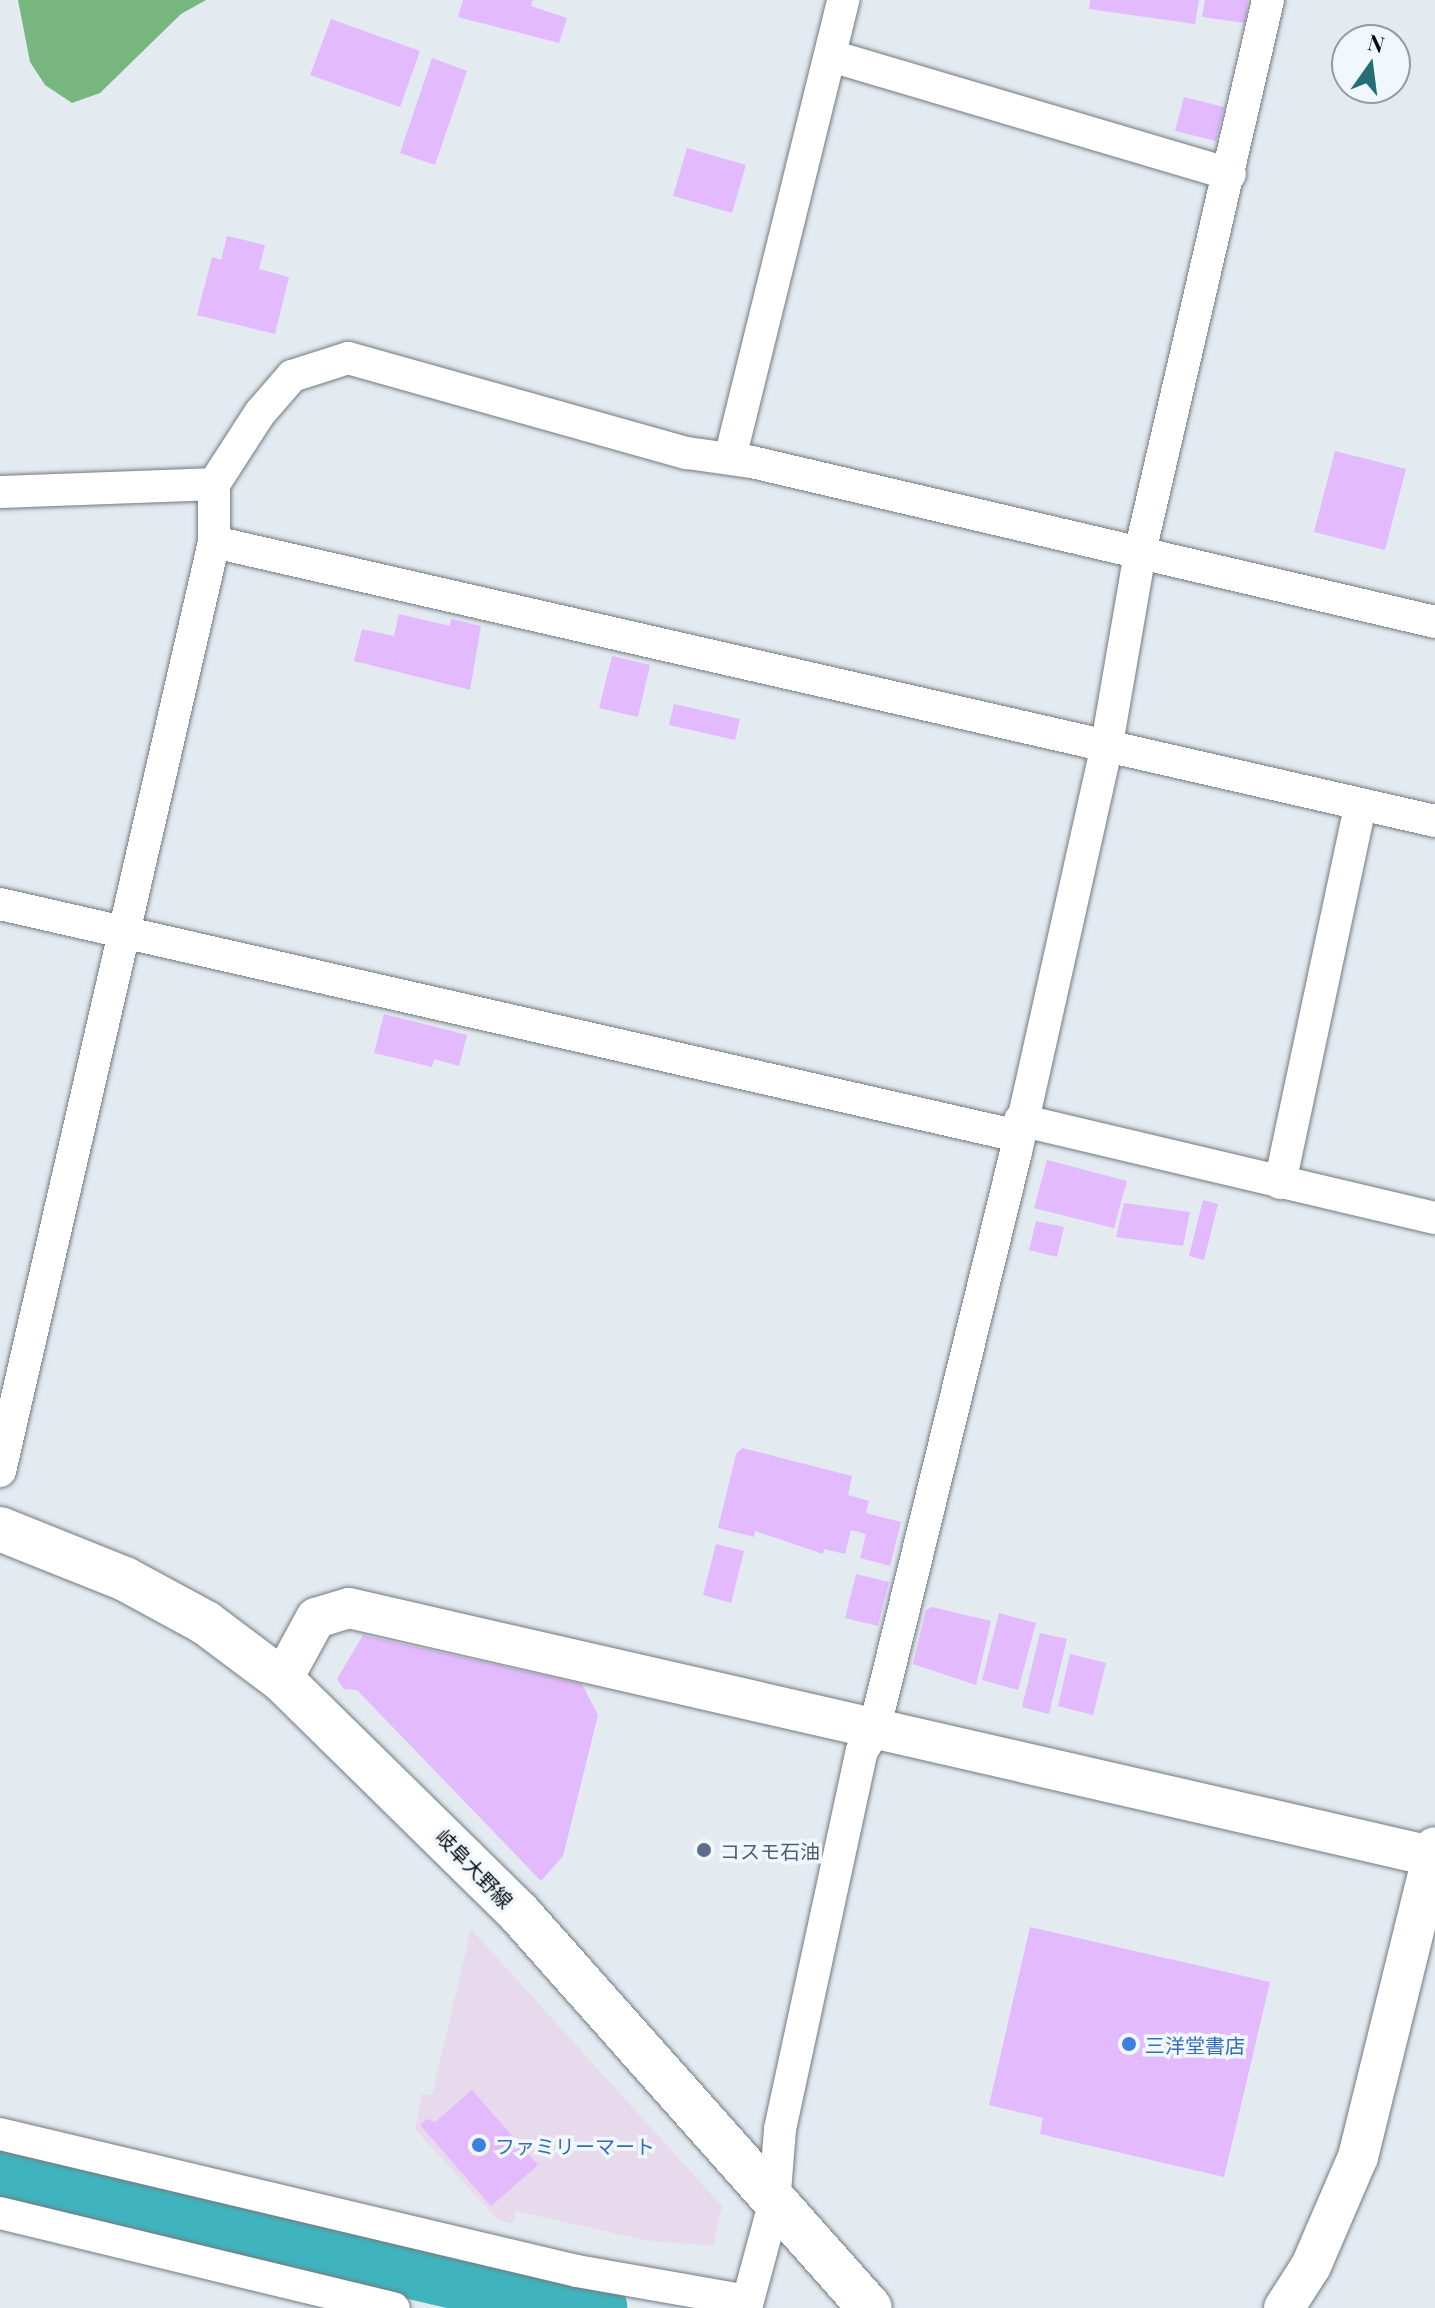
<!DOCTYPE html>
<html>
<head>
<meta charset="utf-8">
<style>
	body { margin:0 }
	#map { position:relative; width:1435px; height:2308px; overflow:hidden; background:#e3ebf1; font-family:"Playfair Display","Noto Sans JP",serif }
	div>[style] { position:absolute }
	.commercial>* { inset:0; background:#e8daed }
	.forest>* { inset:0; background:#78b67f }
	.river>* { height:66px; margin:-33px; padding:0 33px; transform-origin:33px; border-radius:33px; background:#40b4be }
	.building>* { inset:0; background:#e3bafe }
	.roads { filter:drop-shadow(0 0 2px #737a80) drop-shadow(0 0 2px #737a80) }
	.minor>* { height:32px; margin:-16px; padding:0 16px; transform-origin:16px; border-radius:16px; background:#fff }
	.tertiary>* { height:40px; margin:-20px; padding:0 20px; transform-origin:20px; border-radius:20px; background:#fff }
	.primary>* { height:44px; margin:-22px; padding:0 22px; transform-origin:22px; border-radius:22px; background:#fff }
	.dots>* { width:22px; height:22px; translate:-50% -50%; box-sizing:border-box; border:4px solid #f0f8fe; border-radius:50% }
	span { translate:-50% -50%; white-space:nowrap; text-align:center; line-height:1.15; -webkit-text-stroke:7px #f0f8fe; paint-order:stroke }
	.service-label { font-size:20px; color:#4e5e75 }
	.left { translate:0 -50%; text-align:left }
	.street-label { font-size:20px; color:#0b0e10 }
	.shop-label { font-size:20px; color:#366cbe }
	.north { position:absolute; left:1331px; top:24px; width:80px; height:80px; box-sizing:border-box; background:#f0f8fe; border:2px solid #949a9f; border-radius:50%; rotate:14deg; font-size:22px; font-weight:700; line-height:32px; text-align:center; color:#0b0e10 }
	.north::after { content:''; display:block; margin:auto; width:28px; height:36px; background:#246f76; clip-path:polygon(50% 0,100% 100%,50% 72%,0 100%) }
</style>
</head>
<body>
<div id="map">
	<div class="commercial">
		<div style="clip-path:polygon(471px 1929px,722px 2206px,713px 2246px,644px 2240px,516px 2211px,512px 2224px,498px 2220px,415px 2129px,422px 2094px,432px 2095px)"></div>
	</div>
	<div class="forest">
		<div style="clip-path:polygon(18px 0,206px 0,181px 14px,100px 93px,72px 103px,45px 85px,30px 62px)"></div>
	</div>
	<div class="river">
		<div style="left:0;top:2171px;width:610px;rotate:12.99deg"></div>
	</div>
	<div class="building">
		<div style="clip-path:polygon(463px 0,533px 0,531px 6px,567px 18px,559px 43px,458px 17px)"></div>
		<div style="clip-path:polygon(1090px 0,1199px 0,1195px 24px,1089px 9px)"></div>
		<div style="clip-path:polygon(1205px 0,1248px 0,1245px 23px,1202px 17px)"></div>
		<div style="clip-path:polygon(331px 19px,420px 51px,400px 107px,310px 75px)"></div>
		<div style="clip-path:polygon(432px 58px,467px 71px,435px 165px,400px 153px)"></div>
		<div style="clip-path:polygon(1184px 97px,1224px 107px,1216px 141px,1175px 131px)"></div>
		<div style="clip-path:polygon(687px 148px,746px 165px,732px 213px,673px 196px)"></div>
		<div style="clip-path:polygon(227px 236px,265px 245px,259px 269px,289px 277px,275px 334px,197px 315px,212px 257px,221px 260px)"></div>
		<div style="clip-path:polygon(1335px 451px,1406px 469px,1385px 550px,1314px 532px)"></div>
		<div style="clip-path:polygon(399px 614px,450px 626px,451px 619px,481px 626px,470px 690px,354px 661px,362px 629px,394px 636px)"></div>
		<div style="clip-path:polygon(612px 656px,650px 665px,638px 717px,599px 708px)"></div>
		<div style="clip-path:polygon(674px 704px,740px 719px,735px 740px,669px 725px)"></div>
		<div style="clip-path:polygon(384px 1014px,467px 1035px,459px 1066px,434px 1059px,432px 1067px,374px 1053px)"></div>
		<div style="clip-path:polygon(1047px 1160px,1127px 1181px,1114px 1228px,1034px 1208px)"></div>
		<div style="clip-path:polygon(1203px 1200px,1218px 1204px,1204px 1260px,1189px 1256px)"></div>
		<div style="clip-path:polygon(1124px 1203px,1190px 1212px,1183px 1246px,1116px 1237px)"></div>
		<div style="clip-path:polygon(1036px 1221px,1064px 1227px,1057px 1257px,1029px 1250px)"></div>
		<div style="clip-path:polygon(742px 1448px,852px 1476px,848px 1495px,869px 1501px,866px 1513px,901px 1522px,890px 1566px,860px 1558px,866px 1534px,851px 1530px,845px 1554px,824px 1549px,823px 1554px,755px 1531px,754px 1537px,718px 1528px,736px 1454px)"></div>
		<div style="clip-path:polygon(716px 1544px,744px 1551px,731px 1603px,703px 1595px)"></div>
		<div style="clip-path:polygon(856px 1574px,889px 1582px,878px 1626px,845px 1618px)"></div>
		<div style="clip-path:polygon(932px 1607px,991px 1621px,976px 1685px,913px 1664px,926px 1610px)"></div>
		<div style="clip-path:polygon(999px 1613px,1036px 1623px,1018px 1690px,982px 1680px)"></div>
		<div style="clip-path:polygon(1040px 1633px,1067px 1639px,1049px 1714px,1022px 1707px)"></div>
		<div style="clip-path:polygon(363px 1635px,582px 1684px,598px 1715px,563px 1856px,541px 1881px,357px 1690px,344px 1689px,337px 1679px)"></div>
		<div style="clip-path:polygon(1070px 1654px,1106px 1663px,1093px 1715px,1058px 1706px)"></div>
		<div style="clip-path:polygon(1030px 1927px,1270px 1982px,1224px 2177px,1040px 2134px,1043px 2118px,989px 2105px)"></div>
		<div style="clip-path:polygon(472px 2090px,538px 2165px,491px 2206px,420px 2125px,427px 2119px,435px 2122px)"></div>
	</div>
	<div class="roads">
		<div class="minor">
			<div style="left:831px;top:56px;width:416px;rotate:16.5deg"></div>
			<div style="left:730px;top:458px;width:472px;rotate:-76.1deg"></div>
			<div style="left:0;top:492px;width:214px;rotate:-2.1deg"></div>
			<div style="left:214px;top:542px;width:1252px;rotate:12.87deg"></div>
			<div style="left:0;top:904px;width:1044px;rotate:12.84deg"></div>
			<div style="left:1020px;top:1120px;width:426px;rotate:13.3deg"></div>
			<div style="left:1280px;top:1183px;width:384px;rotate:-78deg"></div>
			<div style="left:0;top:1471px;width:953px;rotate:-77.03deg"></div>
			<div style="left:214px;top:542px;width:58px;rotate:-90deg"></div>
			<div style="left:214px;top:484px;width:85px;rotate:-57.1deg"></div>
			<div style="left:260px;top:413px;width:49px;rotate:-49.1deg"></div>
			<div style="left:292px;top:376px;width:59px;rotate:-17.8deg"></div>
			<div style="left:348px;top:358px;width:352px;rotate:15.7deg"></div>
			<div style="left:687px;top:453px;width:66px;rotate:7.9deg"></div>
			<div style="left:752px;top:462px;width:701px;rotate:13.18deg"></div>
			<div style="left:0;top:2134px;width:593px;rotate:13.36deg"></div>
			<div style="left:577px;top:2271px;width:173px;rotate:10deg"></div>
			<div style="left:0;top:2213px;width:405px;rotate:13.6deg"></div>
			<div style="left:746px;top:2308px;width:108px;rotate:-74.9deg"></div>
			<div style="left:774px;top:2204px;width:75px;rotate:-85.4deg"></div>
			<div style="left:780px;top:2129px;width:387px;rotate:-77.8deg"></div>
			<div style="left:862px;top:1751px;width:23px;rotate:-59deg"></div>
			<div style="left:874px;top:1731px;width:596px;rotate:-76.22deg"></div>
			<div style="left:1016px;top:1152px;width:418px;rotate:-77.4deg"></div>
			<div style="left:1107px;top:744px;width:195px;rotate:-80.2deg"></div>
			<div style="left:1140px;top:552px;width:567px;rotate:-76.94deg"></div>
		</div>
		<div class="tertiary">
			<div style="left:282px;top:1680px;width:71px;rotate:-61.3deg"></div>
			<div style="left:316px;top:1618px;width:34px;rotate:-17deg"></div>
			<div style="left:349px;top:1608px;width:1114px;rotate:12.91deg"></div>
			<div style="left:1284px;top:2308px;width:50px;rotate:-57.3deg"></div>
			<div style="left:1311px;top:2266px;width:119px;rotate:-66.7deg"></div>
			<div style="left:1358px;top:2157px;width:319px;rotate:-76.1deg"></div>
		</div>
		<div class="primary">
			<div style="left:0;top:1529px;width:135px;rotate:21.8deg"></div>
			<div style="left:125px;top:1579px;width:92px;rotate:28.5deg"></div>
			<div style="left:206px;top:1623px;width:95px;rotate:36.9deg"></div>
			<div style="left:282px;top:1680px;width:332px;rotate:44.5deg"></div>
			<div style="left:519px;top:1913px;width:528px;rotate:48.38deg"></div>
		</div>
	</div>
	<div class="dots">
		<div style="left:704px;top:1850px;background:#5c6f8a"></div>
		<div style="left:1129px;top:2044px;background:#3f7fe0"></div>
		<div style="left:479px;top:2145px;background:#3f7fe0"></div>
	</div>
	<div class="service-label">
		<span class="left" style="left:720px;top:1850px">コスモ石油</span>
	</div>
	<div class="street-label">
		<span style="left:475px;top:1868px;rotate:46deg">岐阜大野線</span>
	</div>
	<div class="shop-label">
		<span class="left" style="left:1145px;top:2044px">三洋堂書店</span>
		<span class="left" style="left:495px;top:2145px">ファミリーマート</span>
	</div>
	<div class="north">N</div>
</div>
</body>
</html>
